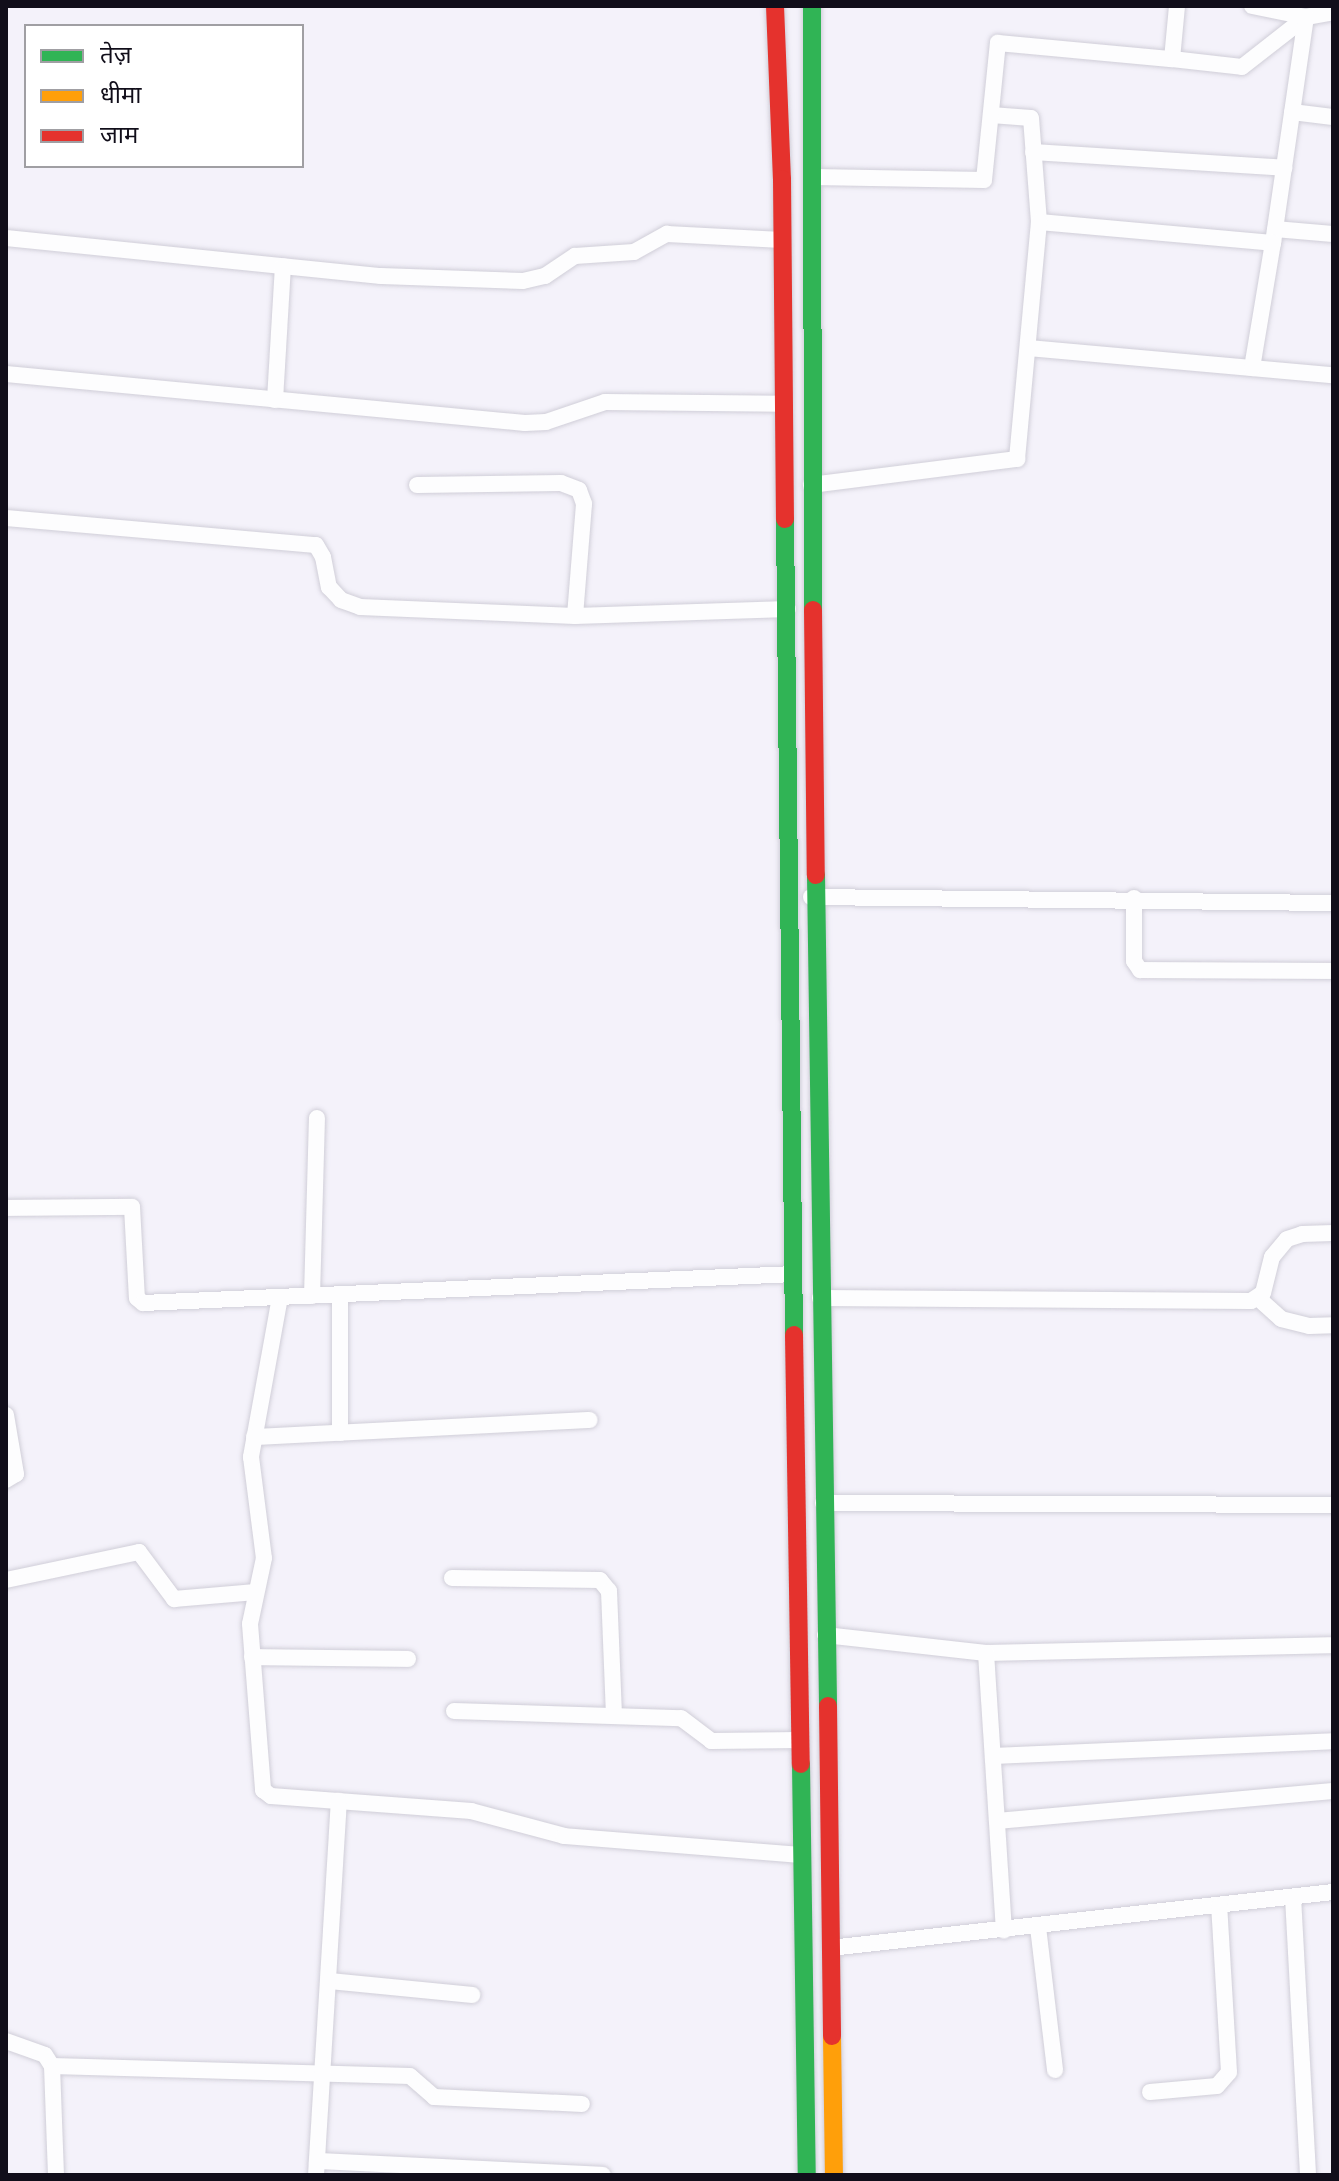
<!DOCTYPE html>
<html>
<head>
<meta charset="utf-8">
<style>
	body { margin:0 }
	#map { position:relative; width:1339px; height:2181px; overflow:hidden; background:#f4f2fa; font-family:Montserrat,"Noto Sans Devanagari",sans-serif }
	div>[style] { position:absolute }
	.roads { filter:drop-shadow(0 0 2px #d0ced8) drop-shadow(0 0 2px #d0ced8) }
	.street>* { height:16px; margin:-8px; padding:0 8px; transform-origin:8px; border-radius:8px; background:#fdfdfe }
	.fast>* { height:18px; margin:-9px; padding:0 9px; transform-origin:9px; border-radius:9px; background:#30b455 }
	.slow>* { height:18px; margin:-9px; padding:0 9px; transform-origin:9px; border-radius:9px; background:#ff9f0a }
	.jam>* { height:18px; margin:-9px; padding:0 9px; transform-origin:9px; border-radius:9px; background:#e5322d }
	span { translate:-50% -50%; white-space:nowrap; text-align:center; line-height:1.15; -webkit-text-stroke:7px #fff; paint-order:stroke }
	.frame { position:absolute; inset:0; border:8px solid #110e1a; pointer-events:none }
	.legend { position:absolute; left:24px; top:24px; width:280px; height:144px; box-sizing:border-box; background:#fff; border:2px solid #a09fa3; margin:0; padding:10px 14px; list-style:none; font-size:24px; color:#110e1a }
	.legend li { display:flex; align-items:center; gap:16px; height:40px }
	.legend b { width:40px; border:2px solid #a09fa3 }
</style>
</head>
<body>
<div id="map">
	<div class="roads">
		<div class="street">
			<div style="left:1172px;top:59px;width:70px;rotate:6.5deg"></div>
			<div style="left:1242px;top:67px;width:81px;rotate:-38deg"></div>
			<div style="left:1306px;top:17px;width:27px;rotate:-10deg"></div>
			<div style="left:1292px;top:112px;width:41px;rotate:7deg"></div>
			<div style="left:991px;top:115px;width:40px;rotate:4.3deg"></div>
			<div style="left:1031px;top:118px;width:104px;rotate:85.6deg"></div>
			<div style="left:1039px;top:222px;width:235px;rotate:5.1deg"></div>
			<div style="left:1273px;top:243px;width:228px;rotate:-81.7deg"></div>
			<div style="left:1306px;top:17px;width:55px;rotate:-168.5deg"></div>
			<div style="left:1033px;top:152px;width:252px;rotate:3.6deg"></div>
			<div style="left:814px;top:177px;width:170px;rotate:1deg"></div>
			<div style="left:984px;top:180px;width:138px;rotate:-84.2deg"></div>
			<div style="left:998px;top:43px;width:175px;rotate:5.3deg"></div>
			<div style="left:1172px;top:59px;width:53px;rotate:-84.6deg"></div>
			<div style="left:1275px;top:229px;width:58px;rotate:4.9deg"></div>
			<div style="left:6px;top:238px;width:377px;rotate:5.8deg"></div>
			<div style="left:381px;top:276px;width:142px;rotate:2deg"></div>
			<div style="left:523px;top:281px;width:23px;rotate:-13deg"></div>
			<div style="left:545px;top:276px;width:36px;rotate:-34deg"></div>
			<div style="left:575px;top:256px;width:59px;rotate:-3.9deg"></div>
			<div style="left:634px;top:252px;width:38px;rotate:-29deg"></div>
			<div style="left:667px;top:234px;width:115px;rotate:3deg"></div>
			<div style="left:1028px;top:348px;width:306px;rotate:5.1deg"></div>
			<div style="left:1252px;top:368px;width:127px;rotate:-80.5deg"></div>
			<div style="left:6px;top:374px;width:521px;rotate:5.39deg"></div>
			<div style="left:525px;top:423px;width:21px;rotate:-3deg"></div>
			<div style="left:546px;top:422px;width:62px;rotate:-18.7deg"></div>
			<div style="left:605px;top:402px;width:177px;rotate:0.6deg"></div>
			<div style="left:275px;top:400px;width:134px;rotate:-86.6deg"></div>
			<div style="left:417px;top:485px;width:144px;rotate:-0.8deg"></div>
			<div style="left:561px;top:483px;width:19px;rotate:21deg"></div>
			<div style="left:579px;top:490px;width:15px;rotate:70deg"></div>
			<div style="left:584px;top:504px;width:112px;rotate:94.6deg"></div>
			<div style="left:811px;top:485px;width:208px;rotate:-7.2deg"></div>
			<div style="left:1017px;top:459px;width:238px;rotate:-84.7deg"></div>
			<div style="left:6px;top:518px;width:311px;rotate:5deg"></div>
			<div style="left:316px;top:545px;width:14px;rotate:60deg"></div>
			<div style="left:323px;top:557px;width:31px;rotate:79deg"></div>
			<div style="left:329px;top:587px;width:18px;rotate:47deg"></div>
			<div style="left:341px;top:600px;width:20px;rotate:20deg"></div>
			<div style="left:360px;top:607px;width:215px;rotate:2.4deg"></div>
			<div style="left:575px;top:616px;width:213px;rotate:-1.9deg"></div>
			<div style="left:811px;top:897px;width:522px;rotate:0.66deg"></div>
			<div style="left:1134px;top:898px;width:63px;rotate:90deg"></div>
			<div style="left:1134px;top:961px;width:11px;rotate:56deg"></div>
			<div style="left:1140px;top:970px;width:193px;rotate:0.3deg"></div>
			<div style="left:6px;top:1208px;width:126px;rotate:-0.5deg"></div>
			<div style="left:132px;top:1207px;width:91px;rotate:86.9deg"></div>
			<div style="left:137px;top:1298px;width:8px;rotate:40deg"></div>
			<div style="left:143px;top:1303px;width:651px;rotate:-2.55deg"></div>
			<div style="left:312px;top:1296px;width:178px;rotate:-88.4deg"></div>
			<div style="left:280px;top:1297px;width:163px;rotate:100.3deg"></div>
			<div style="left:251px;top:1457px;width:102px;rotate:82.7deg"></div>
			<div style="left:264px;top:1558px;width:67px;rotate:102deg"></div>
			<div style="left:250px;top:1624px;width:167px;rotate:85.5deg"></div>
			<div style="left:263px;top:1790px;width:10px;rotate:37deg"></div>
			<div style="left:271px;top:1796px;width:201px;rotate:4.3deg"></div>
			<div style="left:471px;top:1811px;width:96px;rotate:15deg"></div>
			<div style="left:564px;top:1836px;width:239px;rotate:4.6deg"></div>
			<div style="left:820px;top:1298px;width:431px;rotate:0.4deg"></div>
			<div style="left:1251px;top:1301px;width:14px;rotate:-34deg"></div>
			<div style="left:1263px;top:1293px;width:37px;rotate:-76deg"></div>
			<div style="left:1272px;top:1257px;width:23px;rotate:-50deg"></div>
			<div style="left:1287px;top:1239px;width:16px;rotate:-18deg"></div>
			<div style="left:1302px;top:1234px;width:31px;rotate:-2deg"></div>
			<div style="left:1258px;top:1298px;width:31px;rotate:42deg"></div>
			<div style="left:1281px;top:1319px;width:29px;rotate:14deg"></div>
			<div style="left:1309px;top:1326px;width:24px;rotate:-2deg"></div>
			<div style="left:6px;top:1415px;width:60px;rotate:80.4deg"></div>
			<div style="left:16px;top:1474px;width:12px;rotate:149deg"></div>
			<div style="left:340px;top:1433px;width:139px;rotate:-90deg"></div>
			<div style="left:254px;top:1437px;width:336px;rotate:-2.9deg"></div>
			<div style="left:823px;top:1503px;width:510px;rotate:0.22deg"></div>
			<div style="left:452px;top:1578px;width:148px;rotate:0.8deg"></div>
			<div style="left:600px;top:1580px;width:14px;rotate:51deg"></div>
			<div style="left:609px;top:1591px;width:125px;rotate:87.7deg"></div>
			<div style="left:6px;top:1580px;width:136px;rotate:-11.9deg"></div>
			<div style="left:139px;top:1552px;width:59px;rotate:53.3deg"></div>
			<div style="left:174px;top:1599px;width:82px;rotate:-4.9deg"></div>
			<div style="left:825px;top:1635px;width:162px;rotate:6.4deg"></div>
			<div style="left:986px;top:1653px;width:347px;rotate:-1.3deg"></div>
			<div style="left:986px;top:1653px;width:278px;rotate:86.3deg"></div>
			<div style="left:252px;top:1657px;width:156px;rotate:0.7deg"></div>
			<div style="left:454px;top:1711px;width:227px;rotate:1.8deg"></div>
			<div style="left:681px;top:1718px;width:38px;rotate:37deg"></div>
			<div style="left:711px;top:1741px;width:89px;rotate:-0.6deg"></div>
			<div style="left:993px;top:1756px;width:340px;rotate:-2.5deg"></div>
			<div style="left:997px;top:1821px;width:337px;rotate:-5.1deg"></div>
			<div style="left:1293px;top:1897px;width:278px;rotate:86.9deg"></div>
			<div style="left:1038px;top:1927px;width:144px;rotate:83.2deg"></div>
			<div style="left:830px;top:1948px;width:506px;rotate:-6.35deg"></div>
			<div style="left:330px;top:1981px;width:143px;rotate:5.6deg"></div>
			<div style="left:6px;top:2041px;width:41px;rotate:19.7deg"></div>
			<div style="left:45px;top:2055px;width:13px;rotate:58deg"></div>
			<div style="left:52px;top:2066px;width:109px;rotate:87.9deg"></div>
			<div style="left:52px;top:2066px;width:358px;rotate:1.6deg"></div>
			<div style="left:410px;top:2076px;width:32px;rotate:41deg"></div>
			<div style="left:434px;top:2097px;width:148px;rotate:2.7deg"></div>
			<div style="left:1150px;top:2092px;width:67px;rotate:-5.1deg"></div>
			<div style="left:1217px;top:2086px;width:18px;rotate:-49deg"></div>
			<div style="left:1229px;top:2072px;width:166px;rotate:-93.4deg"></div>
			<div style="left:317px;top:2161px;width:286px;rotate:2.8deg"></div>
			<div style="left:316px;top:2175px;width:375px;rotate:-86.5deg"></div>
		</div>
		<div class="fast">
			<div style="left:812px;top:6px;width:604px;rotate:89.91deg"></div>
			<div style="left:785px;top:519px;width:816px;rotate:89.37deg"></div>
			<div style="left:816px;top:875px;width:831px;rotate:89.17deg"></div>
			<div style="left:801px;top:1764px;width:411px;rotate:89.2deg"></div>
		</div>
		<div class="slow">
			<div style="left:832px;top:2036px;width:139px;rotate:89.2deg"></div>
		</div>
		<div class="jam">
			<div style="left:775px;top:6px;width:173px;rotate:87.7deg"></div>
			<div style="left:782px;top:179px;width:340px;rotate:89.5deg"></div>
			<div style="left:813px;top:610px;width:265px;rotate:89.4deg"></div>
			<div style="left:794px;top:1335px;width:429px;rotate:89.1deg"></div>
			<div style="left:828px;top:1706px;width:330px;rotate:89.3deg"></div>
		</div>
	</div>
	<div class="frame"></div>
	<ul class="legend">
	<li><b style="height:10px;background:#30b455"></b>तेज़</li>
	<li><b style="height:10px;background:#ff9f0a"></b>धीमा</li>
	<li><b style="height:10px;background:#e5322d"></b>जाम</li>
	</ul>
</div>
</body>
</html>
